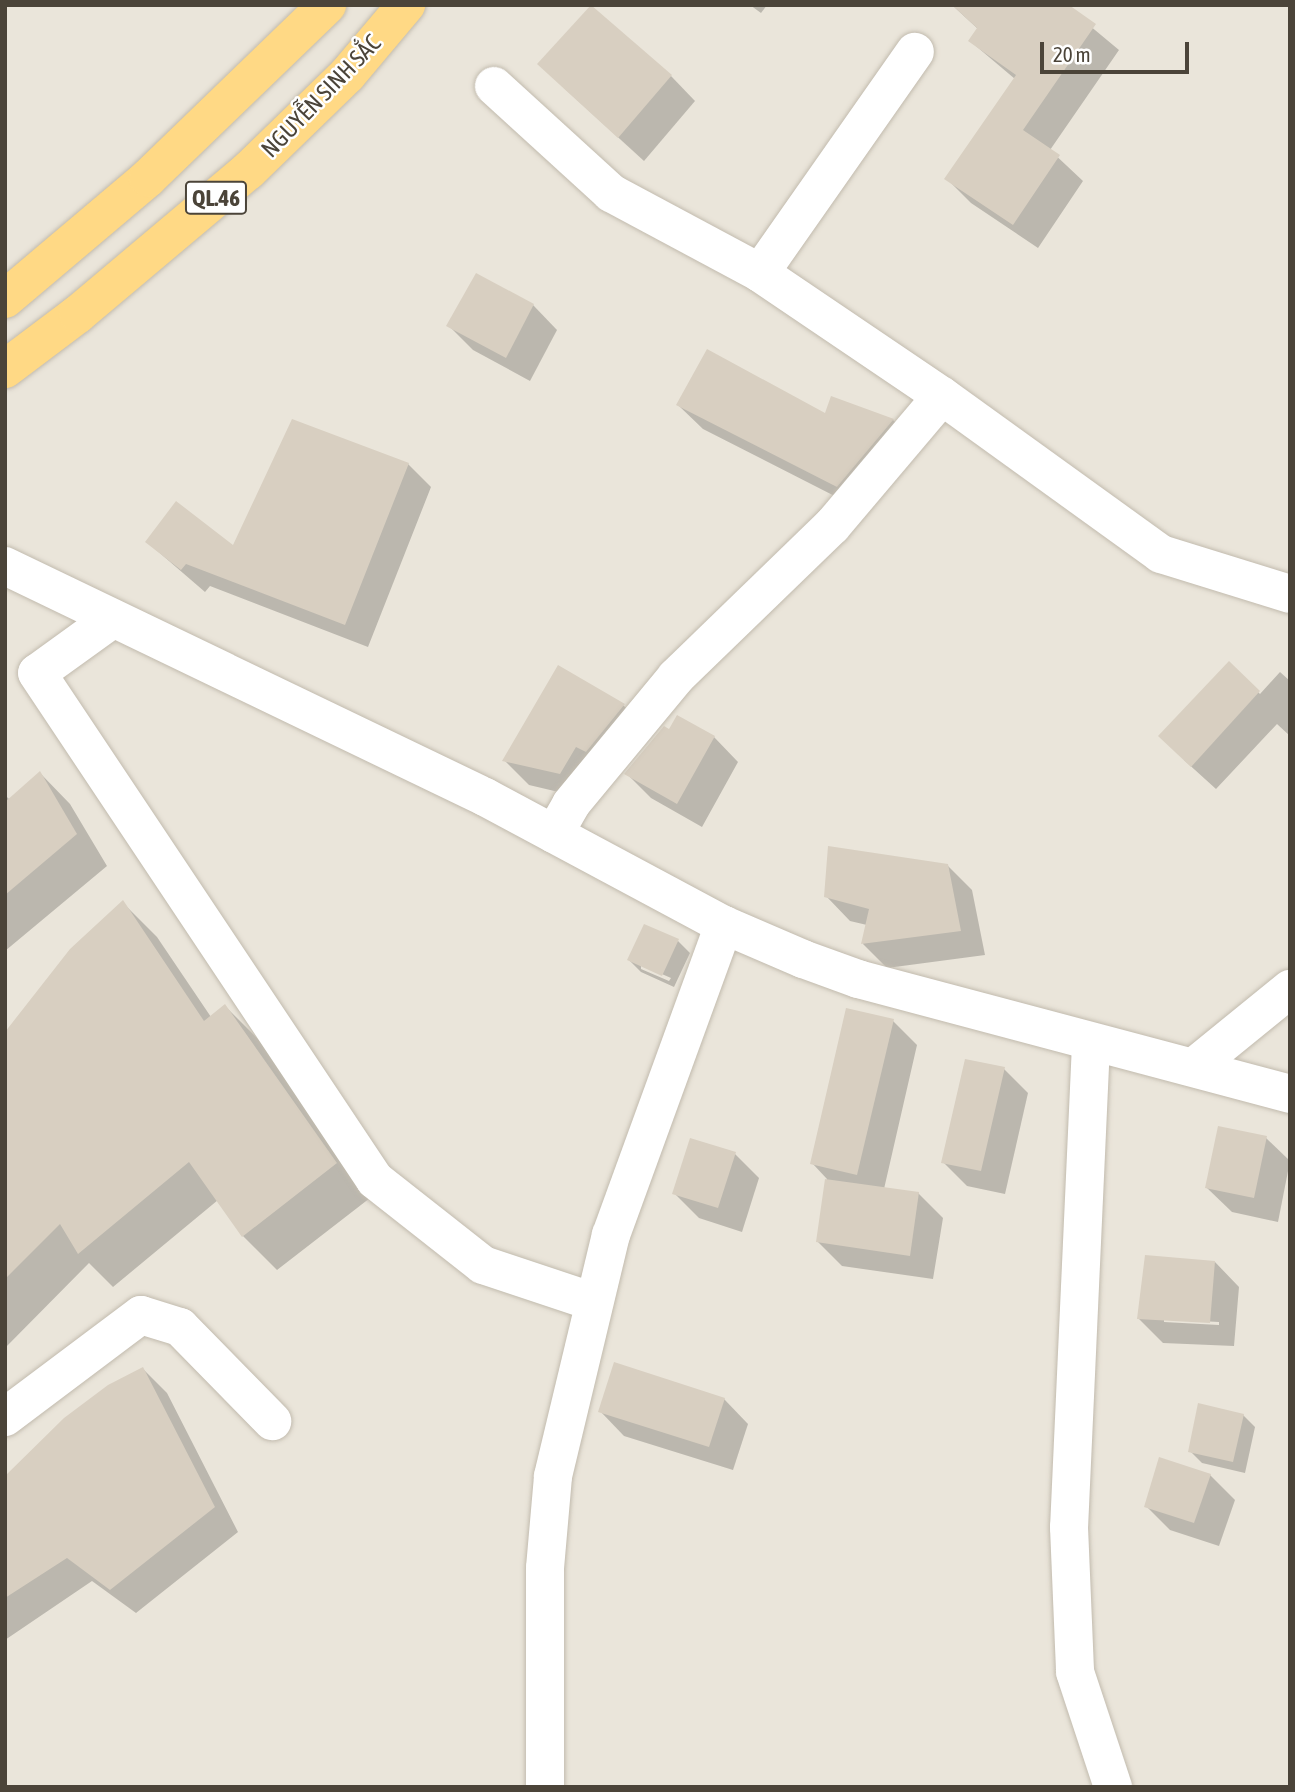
<!DOCTYPE html>
<html>
<head>
<meta charset="utf-8">
<style>
	body { margin:0 }
	#map { position:relative; width:1295px; height:1792px; overflow:hidden; background:#f6f3ec; font-family:"Asap Condensed",sans-serif }
	div>[style] { position:absolute }
	.residential>* { inset:0; background:#eae5da }
	.shadow>* { inset:0; background:#0003 }
	.building>* { inset:0; background:#d8cfc1 }
	.roads { filter:drop-shadow(0 0 2px #c2bbae) drop-shadow(0 0 2px #c2bbae) }
	.minor>* { height:38px; margin:-19px; padding:0 19px; transform-origin:19px; border-radius:19px; background:#fff }
	.trunk>* { height:38px; margin:-19px; padding:0 19px; transform-origin:19px; border-radius:19px; background:#ffd985 }
	span { translate:-50% -50%; white-space:nowrap; text-align:center; line-height:1.15; -webkit-text-stroke:5px #fff; paint-order:stroke }
	.shield-label span { padding:2px 5px; background:#fff; border:2px solid; border-radius:5px; -webkit-text-stroke-width:0 }
	.shield-label { font-size:23px; color:#4b4439; font-weight:700 }
	.street-label { font-size:24px; color:#4b4439 }
	.frame { position:absolute; inset:0; border:7px solid #4b4439; pointer-events:none }
	.scale { position:absolute; left:1040px; top:42px; width:149px; height:32px; box-sizing:border-box; border:4px solid #4b4439; border-top:0; padding-left:9px; font-size:21px; line-height:24px; white-space:nowrap; color:#4b4439; -webkit-text-stroke:5px #fff; paint-order:stroke }
</style>
</head>
<body>
<div id="map">
	<div class="residential">
		<div style="clip-path:polygon(5px 5px,1290px 5px,1290px 1787px,5px 1787px)"></div>
	</div>
	<div class="shadow">
		<div style="clip-path:polygon(750px 5px,767px 5px,761px 13px)"></div>
		<div style="clip-path:polygon(952px 5px,1065px 5px,1119px 50px,1050px 150px,1083px 181px,1038px 248px,971px 203px,947px 179px,1015px 79px,970px 41px,978px 29px)"></div>
		<div style="clip-path:polygon(671px 76px,695px 101px,644px 161px,564px 88px)"></div>
		<div style="clip-path:polygon(533px 305px,557px 330px,530px 381px,473px 350px,449px 326px)"></div>
		<div style="clip-path:polygon(832px 398px,893px 420px,917px 444px,862px 510px,703px 429px,678px 405px,826px 415px)"></div>
		<div style="clip-path:polygon(408px 464px,431px 487px,368px 647px,210px 586px,205px 592px,147px 542px,233px 548px)"></div>
		<div style="clip-path:polygon(1229px 663px,1260px 694px,1280px 672px,1290px 681px,1290px 736px,1277px 724px,1216px 789px,1184px 760px)"></div>
		<div style="clip-path:polygon(559px 668px,624px 706px,648px 730px,584px 798px,529px 785px,505px 761px)"></div>
		<div style="clip-path:polygon(678px 717px,714px 737px,738px 762px,702px 827px,651px 798px,627px 774px,670px 732px)"></div>
		<div style="clip-path:polygon(40px 773px,70px 804px,107px 866px,5px 951px,5px 795px,10px 800px)"></div>
		<div style="clip-path:polygon(947px 865px,972px 890px,985px 955px,887px 968px,863px 944px,867px 925px,850px 921px,826px 896px)"></div>
		<div style="clip-path:polygon(123px 903px,157px 937px,211px 1017px,225px 1006px,259px 1040px,370px 1198px,277px 1270px,243px 1236px,218px 1200px,113px 1287px,89px 1263px,5px 1348px,5px 1034px)"></div>
		<div style="clip-path:polygon(evenodd,678px 941px,690px 953px,674px 987px,641px 972px,629px 960px,678px 941px,641px 965px,671px 978px,669px 981px,641px 969px,641px 965px)"></div>
		<div style="clip-path:polygon(893px 1021px,917px 1045px,884px 1189px,918px 1193px,943px 1218px,933px 1279px,842px 1266px,818px 1242px,827px 1179px,812px 1163px)"></div>
		<div style="clip-path:polygon(1004px 1069px,1028px 1093px,1005px 1194px,967px 1186px,943px 1162px)"></div>
		<div style="clip-path:polygon(1266px 1138px,1290px 1161px,1278px 1222px,1232px 1212px,1207px 1188px)"></div>
		<div style="clip-path:polygon(735px 1154px,759px 1178px,742px 1232px,699px 1218px,674px 1193px)"></div>
		<div style="clip-path:polygon(evenodd,1215px 1262px,1239px 1287px,1234px 1346px,1163px 1343px,1139px 1319px,1215px 1262px,1164px 1319px,1219px 1322px,1219px 1325px,1164px 1322px,1164px 1319px)"></div>
		<div style="clip-path:polygon(143px 1369px,167px 1393px,238px 1532px,136px 1613px,92px 1581px,5px 1640px,5px 1478px,65px 1419px)"></div>
		<div style="clip-path:polygon(724px 1399px,748px 1424px,733px 1470px,624px 1436px,600px 1411px)"></div>
		<div style="clip-path:polygon(1243px 1415px,1255px 1427px,1245px 1473px,1202px 1463px,1190px 1451px)"></div>
		<div style="clip-path:polygon(1210px 1475px,1235px 1500px,1219px 1546px,1170px 1530px,1146px 1506px)"></div>
	</div>
	<div class="building">
		<div style="clip-path:polygon(591px 5px,672px 75px,618px 138px,537px 64px)"></div>
		<div style="clip-path:polygon(952px 5px,1069px 5px,1096px 24px,1023px 130px,1060px 155px,1013px 225px,944px 179px,1016px 75px,968px 41px,977px 28px)"></div>
		<div style="clip-path:polygon(476px 273px,534px 304px,506px 358px,446px 326px)"></div>
		<div style="clip-path:polygon(707px 349px,825px 413px,831px 396px,894px 419px,837px 487px,676px 405px)"></div>
		<div style="clip-path:polygon(292px 419px,409px 463px,345px 625px,186px 564px,181px 570px,145px 542px,176px 501px,233px 545px)"></div>
		<div style="clip-path:polygon(1229px 661px,1260px 691px,1191px 767px,1158px 736px)"></div>
		<div style="clip-path:polygon(558px 665px,625px 704px,586px 752px,576px 747px,560px 774px,502px 761px)"></div>
		<div style="clip-path:polygon(677px 715px,715px 736px,677px 804px,624px 774px,664px 726px,669px 729px)"></div>
		<div style="clip-path:polygon(40px 771px,77px 834px,5px 895px,5px 802px)"></div>
		<div style="clip-path:polygon(828px 846px,948px 864px,961px 931px,861px 944px,869px 909px,824px 897px)"></div>
		<div style="clip-path:polygon(123px 900px,204px 1021px,225px 1004px,337px 1163px,242px 1237px,189px 1162px,78px 1254px,60px 1224px,5px 1279px,5px 1032px,70px 949px)"></div>
		<div style="clip-path:polygon(644px 924px,679px 939px,662px 976px,627px 960px)"></div>
		<div style="clip-path:polygon(846px 1008px,894px 1019px,857px 1175px,810px 1164px)"></div>
		<div style="clip-path:polygon(965px 1059px,1005px 1067px,981px 1171px,941px 1163px)"></div>
		<div style="clip-path:polygon(1218px 1126px,1267px 1136px,1254px 1198px,1205px 1188px)"></div>
		<div style="clip-path:polygon(690px 1138px,736px 1152px,718px 1208px,672px 1194px)"></div>
		<div style="clip-path:polygon(825px 1179px,919px 1192px,910px 1256px,816px 1242px)"></div>
		<div style="clip-path:polygon(1145px 1255px,1215px 1261px,1210px 1323px,1137px 1319px)"></div>
		<div style="clip-path:polygon(614px 1362px,725px 1398px,709px 1447px,598px 1412px)"></div>
		<div style="clip-path:polygon(143px 1367px,215px 1507px,110px 1590px,67px 1558px,5px 1598px,5px 1476px,64px 1418px,108px 1385px)"></div>
		<div style="clip-path:polygon(1198px 1403px,1244px 1414px,1233px 1462px,1188px 1452px)"></div>
		<div style="clip-path:polygon(1159px 1457px,1211px 1474px,1194px 1523px,1144px 1507px)"></div>
	</div>
	<div class="roads">
		<div class="minor">
			<div style="left:494px;top:86px;width:159px;rotate:42.4deg"></div>
			<div style="left:611px;top:193px;width:169px;rotate:28.2deg"></div>
			<div style="left:760px;top:273px;width:220px;rotate:34.1deg"></div>
			<div style="left:942px;top:396px;width:270px;rotate:35.8deg"></div>
			<div style="left:1161px;top:554px;width:135px;rotate:17.2deg"></div>
			<div style="left:760px;top:273px;width:270px;rotate:-55deg"></div>
			<div style="left:5px;top:566px;width:533px;rotate:25.7deg"></div>
			<div style="left:485px;top:797px;width:271px;rotate:28.2deg"></div>
			<div style="left:724px;top:925px;width:86px;rotate:23.3deg"></div>
			<div style="left:803px;top:959px;width:59px;rotate:20deg"></div>
			<div style="left:858px;top:979px;width:447px;rotate:14.9deg"></div>
			<div style="left:112px;top:619px;width:92px;rotate:144.2deg"></div>
			<div style="left:37px;top:673px;width:609px;rotate:56.31deg"></div>
			<div style="left:375px;top:1180px;width:137px;rotate:38.2deg"></div>
			<div style="left:483px;top:1265px;width:117px;rotate:18.4deg"></div>
			<div style="left:554px;top:834px;width:34px;rotate:-60deg"></div>
			<div style="left:571px;top:804px;width:165px;rotate:-50.4deg"></div>
			<div style="left:676px;top:677px;width:217px;rotate:-44.1deg"></div>
			<div style="left:832px;top:526px;width:170px;rotate:-49.8deg"></div>
			<div style="left:1091px;top:1044px;width:484px;rotate:92.6deg"></div>
			<div style="left:1069px;top:1527px;width:145px;rotate:87.6deg"></div>
			<div style="left:1075px;top:1672px;width:121px;rotate:71.7deg"></div>
			<div style="left:1194px;top:1067px;width:124px;rotate:-39.1deg"></div>
			<div style="left:5px;top:1417px;width:170px;rotate:-36.9deg"></div>
			<div style="left:141px;top:1315px;width:41px;rotate:17.1deg"></div>
			<div style="left:180px;top:1327px;width:132px;rotate:45.6deg"></div>
			<div style="left:545px;top:1787px;width:219px;rotate:-90deg"></div>
			<div style="left:545px;top:1568px;width:92px;rotate:-85deg"></div>
			<div style="left:553px;top:1476px;width:248px;rotate:-76.5deg"></div>
			<div style="left:611px;top:1235px;width:330px;rotate:-70deg"></div>
		</div>
		<div class="trunk">
			<div style="left:5px;top:299px;width:187px;rotate:-40.2deg"></div>
			<div style="left:148px;top:178px;width:249px;rotate:-44deg"></div>
			<div style="left:5px;top:369px;width:91px;rotate:-37deg"></div>
			<div style="left:78px;top:314px;width:222px;rotate:-40.1deg"></div>
			<div style="left:248px;top:171px;width:138px;rotate:-44.1deg"></div>
			<div style="left:347px;top:75px;width:92px;rotate:-49.9deg"></div>
		</div>
	</div>
	<div class="shield-label">
		<span style="left:216px;top:198px">QL.46</span>
	</div>
	<div class="street-label">
		<span style="left:321px;top:96px;rotate:-46deg">NGUYỄN SINH SẮC</span>
	</div>
	<div class="frame"></div>
	<div class="scale">20 m</div>
</div>
</body>
</html>
